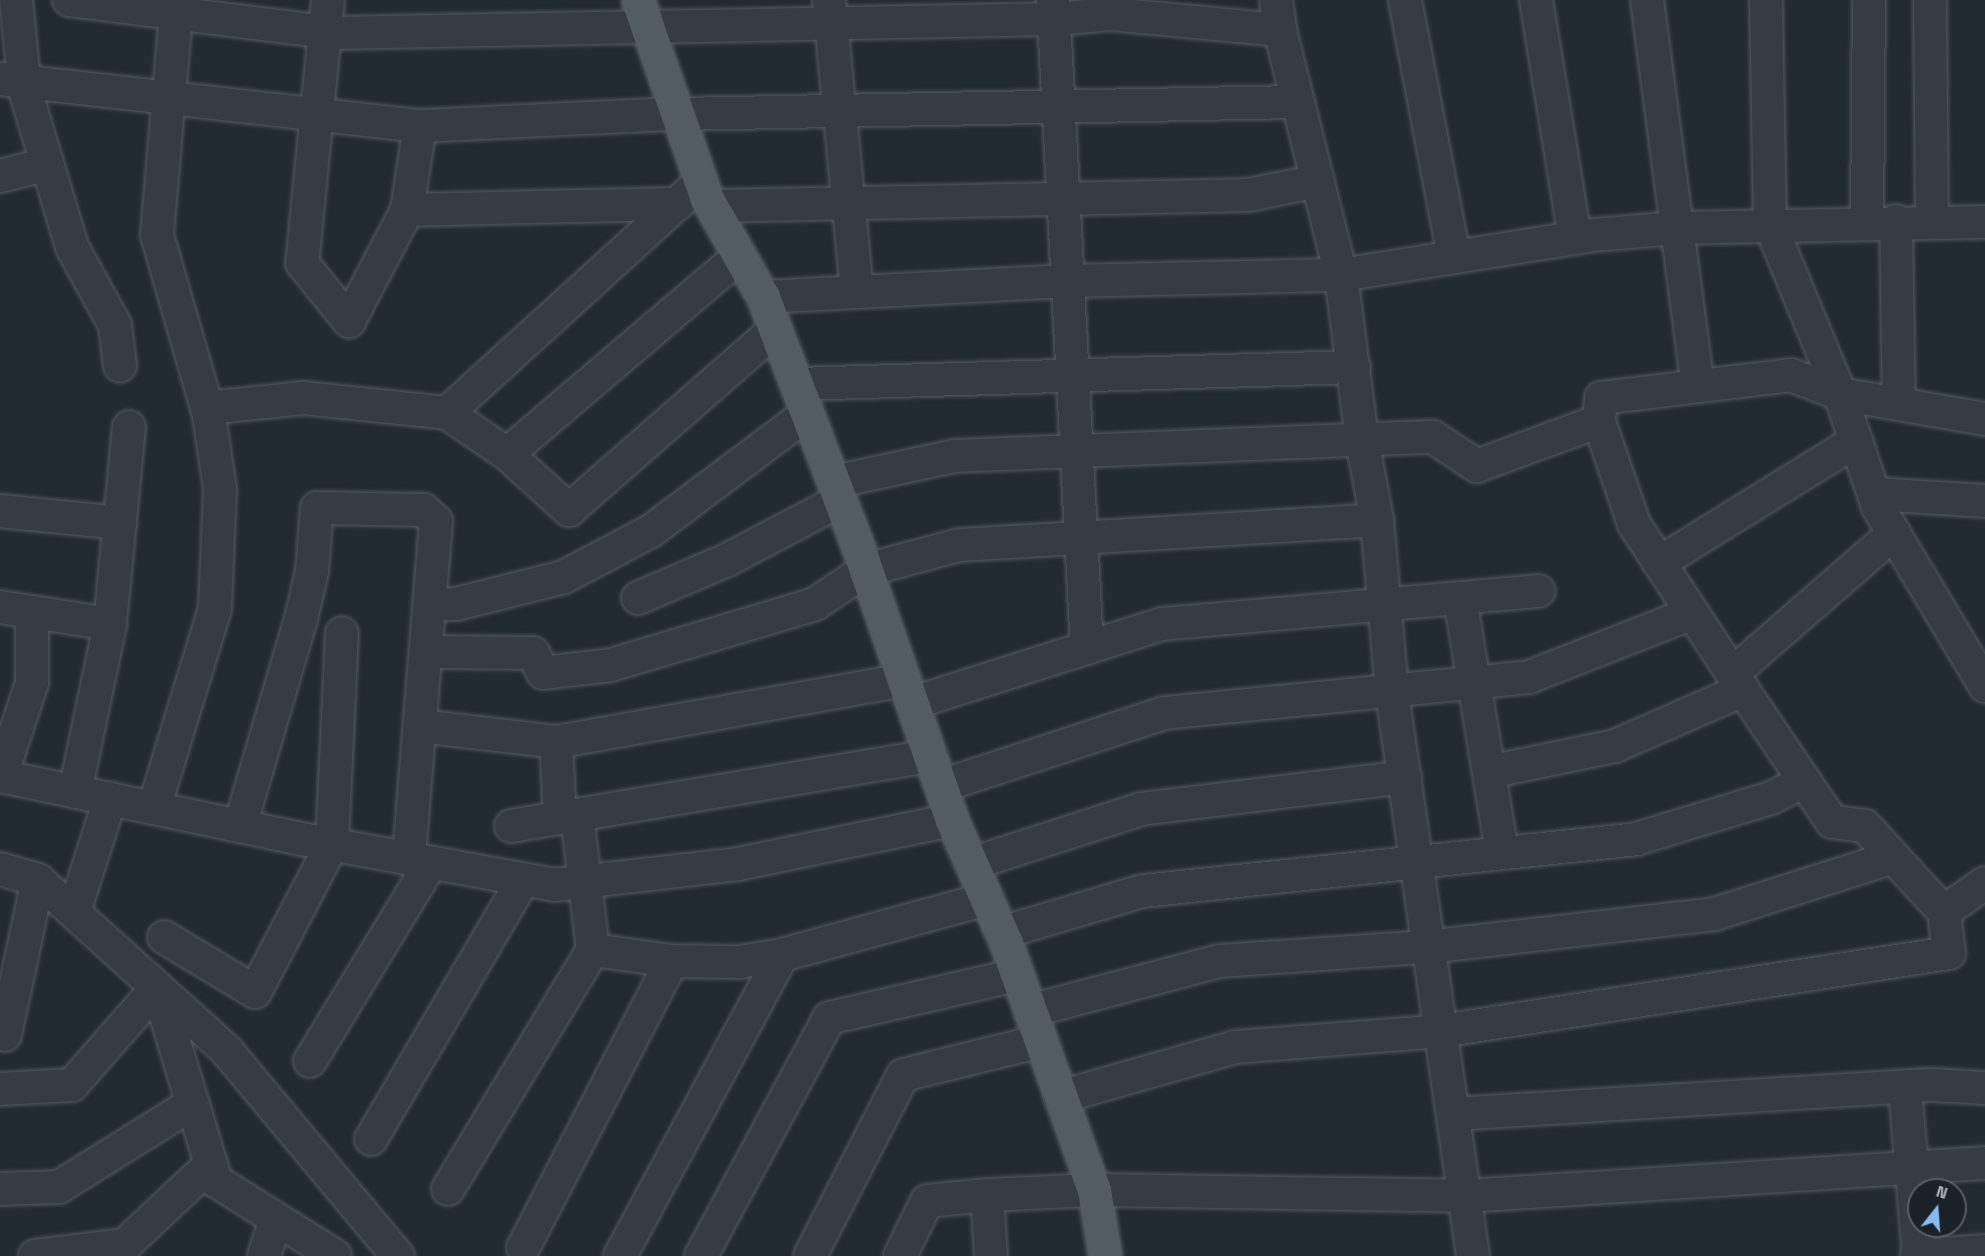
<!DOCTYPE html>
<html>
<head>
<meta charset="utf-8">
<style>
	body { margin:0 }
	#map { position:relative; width:1985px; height:1256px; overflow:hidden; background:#212b34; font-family:"Space Grotesk",sans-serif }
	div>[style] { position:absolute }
	.roads { filter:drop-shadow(0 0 2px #525b63) drop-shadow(0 0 2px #525b63) }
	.minor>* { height:32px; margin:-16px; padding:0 16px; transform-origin:16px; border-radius:16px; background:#343d45 }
	.major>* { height:33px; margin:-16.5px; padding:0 16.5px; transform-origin:16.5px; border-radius:16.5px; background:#525c65 }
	span { translate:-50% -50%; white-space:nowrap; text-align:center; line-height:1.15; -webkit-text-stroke:4.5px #1a2229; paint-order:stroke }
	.north { position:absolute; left:1907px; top:1178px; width:60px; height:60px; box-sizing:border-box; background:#1a2229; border:2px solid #565e66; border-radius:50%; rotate:17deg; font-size:16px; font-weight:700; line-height:24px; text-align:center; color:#afb8c2 }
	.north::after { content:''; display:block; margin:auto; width:21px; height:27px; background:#89b9ed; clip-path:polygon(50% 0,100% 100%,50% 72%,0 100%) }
</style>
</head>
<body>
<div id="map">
	<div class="roads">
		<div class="minor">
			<div style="left:16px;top:0;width:90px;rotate:84.3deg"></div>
			<div style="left:25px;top:90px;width:164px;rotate:73.3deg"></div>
			<div style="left:72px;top:247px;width:89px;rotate:61.1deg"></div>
			<div style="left:115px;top:325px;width:41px;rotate:83deg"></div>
			<div style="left:69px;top:0;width:267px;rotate:7.1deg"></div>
			<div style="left:334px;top:33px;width:723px;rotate:-1.11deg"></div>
			<div style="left:1057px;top:19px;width:53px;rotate:-5.4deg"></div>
			<div style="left:1110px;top:14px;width:171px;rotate:5.4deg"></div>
			<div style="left:328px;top:0;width:264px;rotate:95.6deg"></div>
			<div style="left:302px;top:263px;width:75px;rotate:51deg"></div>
			<div style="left:349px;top:321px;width:125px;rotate:-62.4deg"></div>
			<div style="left:407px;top:210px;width:85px;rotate:-81.2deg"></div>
			<div style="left:1053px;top:0;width:649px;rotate:87deg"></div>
			<div style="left:1276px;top:0;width:30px;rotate:82deg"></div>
			<div style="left:1280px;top:30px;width:252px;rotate:76deg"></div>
			<div style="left:1341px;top:275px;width:166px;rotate:82.7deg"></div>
			<div style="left:1362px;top:440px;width:81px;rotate:79.4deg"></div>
			<div style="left:1377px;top:520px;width:174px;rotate:85deg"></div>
			<div style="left:1392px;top:693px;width:569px;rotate:81.81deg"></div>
			<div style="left:1405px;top:0;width:262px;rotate:79.2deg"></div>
			<div style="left:1536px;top:0;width:241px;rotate:80.7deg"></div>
			<div style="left:1647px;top:0;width:389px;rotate:82.5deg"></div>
			<div style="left:1766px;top:0;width:224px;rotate:89deg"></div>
			<div style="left:1770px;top:224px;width:184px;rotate:67.6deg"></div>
			<div style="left:1840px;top:394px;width:119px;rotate:71.4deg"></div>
			<div style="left:1878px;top:507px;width:209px;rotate:59.1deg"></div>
			<div style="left:1930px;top:0;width:221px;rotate:89.5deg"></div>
			<div style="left:829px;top:1px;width:292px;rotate:84.5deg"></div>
			<div style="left:0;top:79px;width:423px;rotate:6.4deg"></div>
			<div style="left:420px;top:126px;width:258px;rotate:-2.7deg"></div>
			<div style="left:678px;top:114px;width:620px;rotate:-1.11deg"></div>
			<div style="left:0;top:176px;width:49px;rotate:-14deg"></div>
			<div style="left:711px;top:206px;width:537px;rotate:-1.17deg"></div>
			<div style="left:1248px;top:195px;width:71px;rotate:-11.3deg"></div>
			<div style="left:407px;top:210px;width:271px;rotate:-1.3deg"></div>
			<div style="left:1896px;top:221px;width:183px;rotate:89.1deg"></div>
			<div style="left:1867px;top:222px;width:222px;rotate:-89.5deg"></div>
			<div style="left:763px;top:297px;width:305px;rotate:-3deg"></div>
			<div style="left:1068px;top:281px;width:273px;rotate:-1.3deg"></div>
			<div style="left:1341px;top:275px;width:255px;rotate:-9deg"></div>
			<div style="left:1593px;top:235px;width:85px;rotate:-4.7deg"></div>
			<div style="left:1678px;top:228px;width:307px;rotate:-1.1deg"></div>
			<div style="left:797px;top:384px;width:557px;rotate:-1.75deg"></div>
			<div style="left:207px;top:408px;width:97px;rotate:-5.9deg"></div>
			<div style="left:303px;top:398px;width:145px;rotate:5.9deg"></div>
			<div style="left:447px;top:413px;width:73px;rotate:34.3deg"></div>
			<div style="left:507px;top:454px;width:84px;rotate:42.1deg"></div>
			<div style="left:569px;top:510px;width:275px;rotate:-41.2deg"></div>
			<div style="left:447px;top:413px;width:343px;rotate:-42.3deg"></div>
			<div style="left:507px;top:454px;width:306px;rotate:-40.4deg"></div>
			<div style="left:834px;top:482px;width:123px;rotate:-12.2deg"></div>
			<div style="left:954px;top:456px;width:479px;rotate:-2.3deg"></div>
			<div style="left:1433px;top:437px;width:53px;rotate:33.4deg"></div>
			<div style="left:1477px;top:466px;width:130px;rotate:-20.2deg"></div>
			<div style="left:1599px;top:421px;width:23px;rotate:-85deg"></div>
			<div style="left:1601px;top:398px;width:191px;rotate:-6.9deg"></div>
			<div style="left:1791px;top:375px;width:53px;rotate:21.2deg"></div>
			<div style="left:1840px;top:394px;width:147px;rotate:9.8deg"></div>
			<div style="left:1874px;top:494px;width:111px;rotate:3.6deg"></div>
			<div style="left:0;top:511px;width:121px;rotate:5.7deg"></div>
			<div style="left:1659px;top:563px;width:232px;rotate:-31.8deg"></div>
			<div style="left:638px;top:598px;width:97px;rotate:-23.1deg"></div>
			<div style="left:727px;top:560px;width:129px;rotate:-27.8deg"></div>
			<div style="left:1460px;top:598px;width:256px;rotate:80.6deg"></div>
			<div style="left:430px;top:605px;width:26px;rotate:-2deg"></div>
			<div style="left:456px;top:604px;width:111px;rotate:-14deg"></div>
			<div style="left:564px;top:577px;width:98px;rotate:-27.9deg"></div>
			<div style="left:651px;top:531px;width:196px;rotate:-36.9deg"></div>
			<div style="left:0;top:607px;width:111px;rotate:8.8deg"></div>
			<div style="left:426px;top:652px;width:107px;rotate:0.5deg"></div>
			<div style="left:533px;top:653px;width:22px;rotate:63deg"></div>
			<div style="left:543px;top:673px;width:68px;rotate:-6.7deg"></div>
			<div style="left:611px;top:665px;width:213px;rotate:-16.6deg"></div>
			<div style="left:815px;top:604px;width:61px;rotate:-33.7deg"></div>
			<div style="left:866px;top:570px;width:96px;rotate:-15deg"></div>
			<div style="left:959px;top:545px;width:419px;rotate:-3.4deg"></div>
			<div style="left:1732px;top:674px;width:215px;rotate:-41deg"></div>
			<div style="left:913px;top:703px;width:261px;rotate:-17.6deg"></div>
			<div style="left:1162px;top:624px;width:378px;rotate:-5deg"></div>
			<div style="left:420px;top:726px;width:137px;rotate:6.7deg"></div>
			<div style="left:556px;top:742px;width:354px;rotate:-10.1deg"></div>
			<div style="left:556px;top:742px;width:76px;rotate:87deg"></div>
			<div style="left:1489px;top:772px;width:129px;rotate:-11.7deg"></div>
			<div style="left:1615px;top:746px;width:140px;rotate:-23.6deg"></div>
			<div style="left:0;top:776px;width:302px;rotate:11.8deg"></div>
			<div style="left:296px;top:838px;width:262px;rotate:10.3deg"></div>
			<div style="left:554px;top:885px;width:185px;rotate:-6.5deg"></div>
			<div style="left:738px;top:864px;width:218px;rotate:-11.6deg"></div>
			<div style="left:1px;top:776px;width:98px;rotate:-71.6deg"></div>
			<div style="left:32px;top:683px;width:71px;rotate:-90deg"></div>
			<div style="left:941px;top:786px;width:235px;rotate:-18.1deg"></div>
			<div style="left:1164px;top:713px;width:367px;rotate:-5.6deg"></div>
			<div style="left:1529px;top:677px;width:175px;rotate:-21.4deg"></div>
			<div style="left:75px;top:792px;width:172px;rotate:-78.2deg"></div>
			<div style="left:110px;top:624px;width:198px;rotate:-84.5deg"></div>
			<div style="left:154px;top:808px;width:209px;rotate:-73deg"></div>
			<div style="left:215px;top:608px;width:119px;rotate:-87.6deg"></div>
			<div style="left:220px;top:489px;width:75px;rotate:-98.5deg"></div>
			<div style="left:209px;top:415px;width:187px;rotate:-106.1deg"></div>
			<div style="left:157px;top:235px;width:236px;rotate:-85.1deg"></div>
			<div style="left:240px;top:826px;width:216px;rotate:-73.6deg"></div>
			<div style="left:301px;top:619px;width:49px;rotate:-77.1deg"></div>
			<div style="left:312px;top:571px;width:63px;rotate:-85.5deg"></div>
			<div style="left:317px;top:508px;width:107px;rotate:1.1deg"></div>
			<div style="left:424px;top:510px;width:16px;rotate:43deg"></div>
			<div style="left:436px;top:521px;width:339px;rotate:94.6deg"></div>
			<div style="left:511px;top:826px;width:426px;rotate:-9.5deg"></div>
			<div style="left:971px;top:864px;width:179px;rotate:-17.9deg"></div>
			<div style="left:1141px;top:809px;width:266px;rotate:-6.9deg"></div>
			<div style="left:0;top:869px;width:40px;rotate:16deg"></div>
			<div style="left:38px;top:880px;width:255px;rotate:42.1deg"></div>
			<div style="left:227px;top:1051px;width:267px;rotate:50.2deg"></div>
			<div style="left:74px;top:912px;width:119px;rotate:-72.3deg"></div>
			<div style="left:1944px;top:912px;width:50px;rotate:-35.3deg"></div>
			<div style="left:1001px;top:933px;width:148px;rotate:-16.5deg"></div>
			<div style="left:1143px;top:891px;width:496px;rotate:-6deg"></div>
			<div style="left:1636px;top:839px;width:141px;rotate:-16.9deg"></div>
			<div style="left:1771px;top:798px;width:36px;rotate:-27deg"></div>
			<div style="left:164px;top:937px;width:106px;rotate:31.1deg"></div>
			<div style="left:255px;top:992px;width:167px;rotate:-62.5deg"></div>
			<div style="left:332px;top:844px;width:211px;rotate:-87.3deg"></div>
			<div style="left:593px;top:950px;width:80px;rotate:7.9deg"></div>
			<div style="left:672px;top:961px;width:67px;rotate:0.9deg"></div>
			<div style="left:739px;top:962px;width:44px;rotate:-9.2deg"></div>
			<div style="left:782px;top:955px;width:213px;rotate:-15.3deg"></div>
			<div style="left:158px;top:989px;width:201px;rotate:73.2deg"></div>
			<div style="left:216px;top:1181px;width:141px;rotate:32.2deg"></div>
			<div style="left:1030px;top:1011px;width:196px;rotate:-14.8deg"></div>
			<div style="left:1219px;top:961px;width:208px;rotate:-3.9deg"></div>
			<div style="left:1427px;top:947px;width:290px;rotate:-6.5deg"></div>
			<div style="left:1715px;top:914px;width:185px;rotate:-17.7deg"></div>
			<div style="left:5px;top:1035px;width:158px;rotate:-78deg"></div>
			<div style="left:310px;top:1061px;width:232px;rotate:-58.6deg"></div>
			<div style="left:1905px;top:1087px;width:170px;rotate:85.3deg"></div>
			<div style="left:0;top:1089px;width:72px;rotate:-3.2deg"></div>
			<div style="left:72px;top:1085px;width:129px;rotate:-48.8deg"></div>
			<div style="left:1060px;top:1097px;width:182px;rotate:-15.9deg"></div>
			<div style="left:1235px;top:1047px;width:207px;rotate:-4.4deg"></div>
			<div style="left:1441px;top:1031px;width:514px;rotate:-8.73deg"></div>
			<div style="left:1949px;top:953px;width:41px;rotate:-97deg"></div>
			<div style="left:1944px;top:912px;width:117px;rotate:-132.6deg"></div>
			<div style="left:1865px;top:826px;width:33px;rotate:-173deg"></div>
			<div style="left:1832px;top:822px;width:159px;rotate:-124deg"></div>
			<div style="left:1743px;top:690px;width:199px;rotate:-123.3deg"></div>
			<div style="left:1634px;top:524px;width:109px;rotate:-108.8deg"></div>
			<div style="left:1453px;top:1114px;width:480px;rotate:-3.5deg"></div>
			<div style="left:1932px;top:1085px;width:53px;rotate:3.2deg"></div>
			<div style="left:371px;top:1139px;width:300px;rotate:-59.6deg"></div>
			<div style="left:0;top:1189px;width:59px;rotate:-1.9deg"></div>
			<div style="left:59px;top:1187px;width:157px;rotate:-32deg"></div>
			<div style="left:448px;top:1189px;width:280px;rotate:-58.8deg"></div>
			<div style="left:593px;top:950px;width:136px;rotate:-96.8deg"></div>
			<div style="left:987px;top:1195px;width:61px;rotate:86.2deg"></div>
			<div style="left:523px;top:1248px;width:323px;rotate:-62.6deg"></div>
			<div style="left:35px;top:1256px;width:91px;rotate:-7deg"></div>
			<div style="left:125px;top:1245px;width:118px;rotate:-43.3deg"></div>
			<div style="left:264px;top:1256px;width:39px;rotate:-72deg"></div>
			<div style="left:620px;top:1256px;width:342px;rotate:-61.7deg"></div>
			<div style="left:701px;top:1256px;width:270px;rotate:-61.7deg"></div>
			<div style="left:829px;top:1018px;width:193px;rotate:-12.9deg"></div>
			<div style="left:810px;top:1256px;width:203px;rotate:-62.8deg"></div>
			<div style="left:903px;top:1075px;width:142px;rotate:-13.8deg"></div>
			<div style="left:900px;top:1256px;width:61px;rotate:-63.9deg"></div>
			<div style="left:927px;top:1201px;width:60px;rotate:-5.7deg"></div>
			<div style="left:987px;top:1195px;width:107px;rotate:-2.7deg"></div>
			<div style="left:1094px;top:1190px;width:371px;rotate:0.9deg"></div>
			<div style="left:1465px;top:1196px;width:521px;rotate:-3.63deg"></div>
			<div style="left:1917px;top:1256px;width:68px;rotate:-4.2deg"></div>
		</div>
		<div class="major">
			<div style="left:638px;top:0;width:211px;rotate:70.9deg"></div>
			<div style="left:707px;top:199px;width:113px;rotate:60.3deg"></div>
			<div style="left:763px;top:297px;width:264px;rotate:69.2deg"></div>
			<div style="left:857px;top:544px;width:292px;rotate:71deg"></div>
			<div style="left:952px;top:820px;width:134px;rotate:66.3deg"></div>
			<div style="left:1006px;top:943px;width:262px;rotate:70.4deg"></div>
			<div style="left:1094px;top:1190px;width:67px;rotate:80.5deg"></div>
		</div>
	</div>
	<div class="north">N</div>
</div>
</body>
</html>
